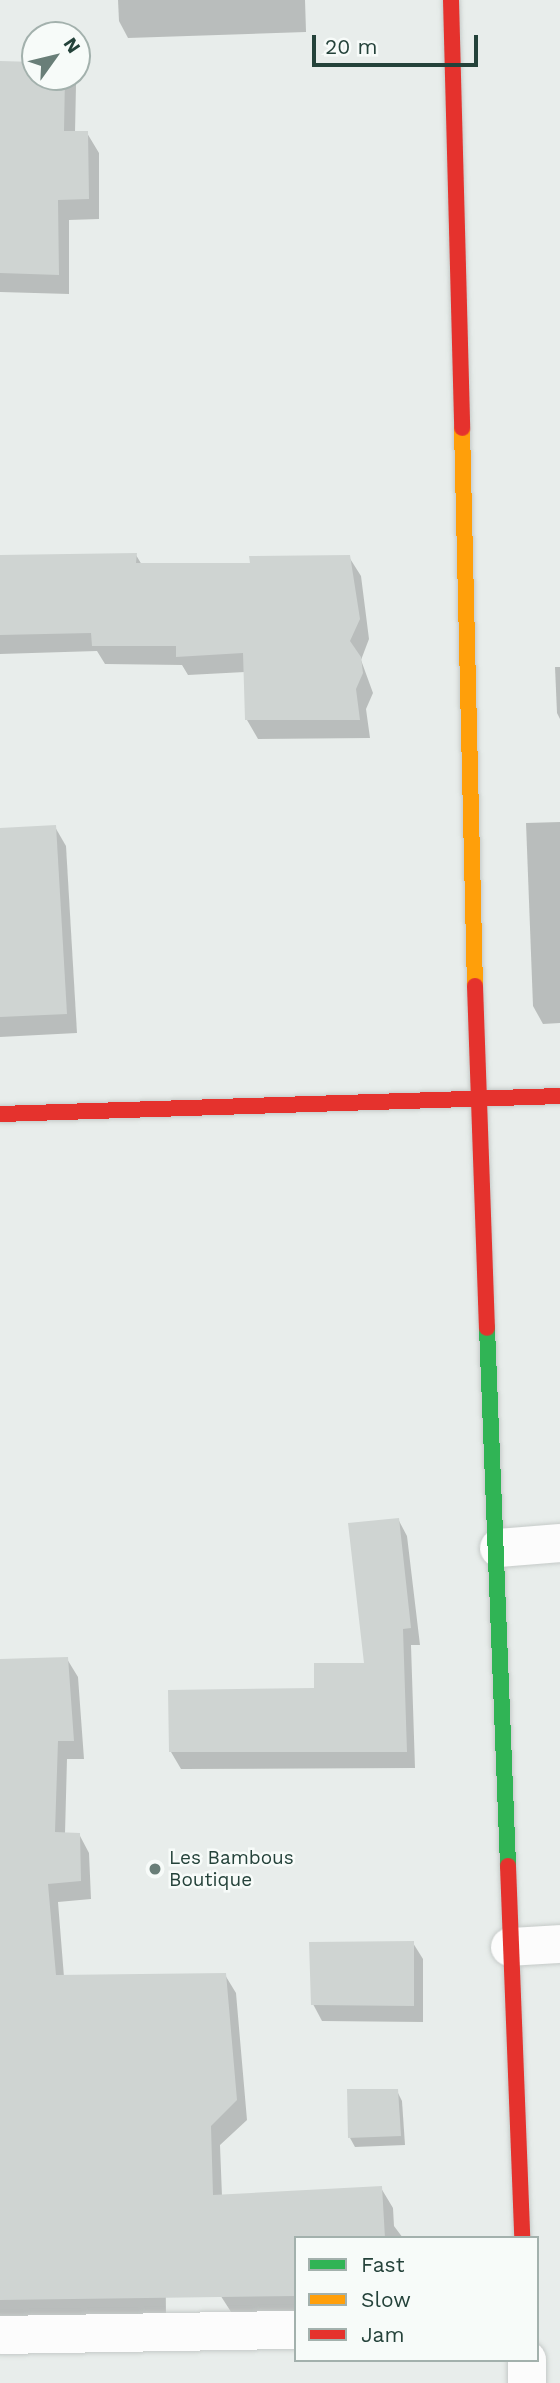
<!DOCTYPE html>
<html>
<head>
<meta charset="utf-8">
<style>
	body { margin:0 }
	#map { position:relative; width:560px; height:2383px; overflow:hidden; background:#e8edeb; font-family:"Work Sans",sans-serif }
	div>[style] { position:absolute }
	.shadow>* { inset:0; background:#0003 }
	.building>* { inset:0; background:#cfd4d2 }
	.roads { filter:drop-shadow(0 0 2px #c5cac8) drop-shadow(0 0 2px #c5cac8) }
	.street>* { height:38px; margin:-19px; padding:0 19px; transform-origin:19px; border-radius:19px; background:#fcfcfc }
	.fast>* { height:16px; margin:-8px; padding:0 8px; transform-origin:8px; border-radius:8px; background:#30b455 }
	.slow>* { height:16px; margin:-8px; padding:0 8px; transform-origin:8px; border-radius:8px; background:#ff9f0a }
	.jam>* { height:16px; margin:-8px; padding:0 8px; transform-origin:8px; border-radius:8px; background:#e5322d }
	.dots>* { width:19px; height:19px; translate:-50% -50%; box-sizing:border-box; border:4px solid #f7fbf9; border-radius:50% }
	span { translate:-50% -50%; white-space:nowrap; text-align:center; line-height:1.15; -webkit-text-stroke:5px #f7fbf9; paint-order:stroke }
	.poi-label { font-size:19px; color:#24423a }
	.left { translate:0 -50%; text-align:left }
	.legend { position:absolute; left:294px; top:2236px; width:245px; height:126px; box-sizing:border-box; background:#f7fbf9; border:2px solid #a3b1ad; margin:0; padding:9px 12px; list-style:none; font-size:21px; color:#24423a }
	.legend li { display:flex; align-items:center; gap:14px; height:35px }
	.legend b { width:35px; border:2px solid #a3b1ad }
	.north { position:absolute; left:21px; top:21px; width:70px; height:70px; box-sizing:border-box; background:#f7fbf9; border:2px solid #a3b1ad; border-radius:50%; rotate:56deg; font-size:19px; font-weight:700; line-height:28px; text-align:center; color:#24423a }
	.north::after { content:''; display:block; margin:auto; width:24px; height:32px; background:#697e78; clip-path:polygon(50% 0,100% 100%,50% 72%,0 100%) }
	.scale { position:absolute; left:312px; top:35px; width:166px; height:32px; box-sizing:border-box; border:4px solid #24423a; border-top:0; padding-left:9px; font-size:21px; line-height:24px; white-space:nowrap; color:#24423a; -webkit-text-stroke:5px #f7fbf9; paint-order:stroke }
</style>
</head>
<body>
<div id="map">
	<div class="shadow">
		<div style="clip-path:polygon(118px 0,305px 0,306px 32px,128px 38px,119px 21px)"></div>
		<div style="clip-path:polygon(0 63px,35px 64px,35px 77px,71px 77px,76px 85px,75px 133px,87px 133px,99px 153px,99px 219px,69px 220px,69px 294px,0 292px)"></div>
		<div style="clip-path:polygon(136px 555px,142px 565px,252px 565px,349px 557px,361px 576px,369px 639px,361px 660px,373px 693px,366px 709px,370px 738px,258px 739px,247px 720px,245px 672px,188px 675px,182px 665px,105px 664px,97px 651px,0 654px,0 557px)"></div>
		<div style="clip-path:polygon(555px 667px,560px 667px,560px 719px,557px 713px)"></div>
		<div style="clip-path:polygon(560px 822px,560px 1023px,543px 1024px,533px 1006px,526px 823px)"></div>
		<div style="clip-path:polygon(55px 827px,66px 846px,77px 1033px,0 1037px,0 830px)"></div>
		<div style="clip-path:polygon(398px 1519px,407px 1536px,420px 1645px,411px 1645px,415px 1768px,181px 1769px,171px 1752px,366px 1665px)"></div>
		<div style="clip-path:polygon(67px 1659px,78px 1677px,84px 1759px,67px 1759px,65px 1834px,79px 1834px,89px 1853px,91px 1899px,58px 1902px,64px 1977px,225px 1975px,236px 1993px,247px 2120px,220px 2145px,222px 2196px,381px 2188px,393px 2208px,394px 2226px,403px 2238px,296px 2238px,296px 2316px,233px 2315px,165px 2209px,166px 2318px,0 2319px,0 1661px)"></div>
		<div style="clip-path:polygon(413px 1943px,423px 1959px,423px 2022px,322px 2021px,313px 2004px)"></div>
		<div style="clip-path:polygon(397px 2091px,402px 2101px,405px 2145px,355px 2147px,350px 2138px)"></div>
	</div>
	<div class="building">
		<div style="clip-path:polygon(0 61px,35px 62px,35px 77px,65px 77px,64px 131px,88px 131px,89px 199px,58px 200px,59px 275px,0 273px)"></div>
		<div style="clip-path:polygon(137px 553px,136px 563px,250px 563px,249px 556px,350px 555px,360px 619px,350px 641px,361px 657px,363px 673px,356px 689px,360px 720px,245px 720px,243px 653px,176px 657px,176px 646px,92px 646px,91px 633px,0 635px,0 555px)"></div>
		<div style="clip-path:polygon(56px 825px,67px 1014px,0 1017px,0 828px)"></div>
		<div style="clip-path:polygon(399px 1518px,411px 1628px,403px 1629px,407px 1752px,169px 1752px,168px 1690px,314px 1688px,314px 1663px,364px 1663px,348px 1523px)"></div>
		<div style="clip-path:polygon(68px 1657px,74px 1741px,58px 1741px,55px 1832px,80px 1833px,81px 1881px,48px 1884px,56px 1975px,226px 1973px,237px 2100px,211px 2126px,213px 2195px,382px 2186px,385px 2238px,296px 2238px,296px 2296px,0 2300px,0 1659px)"></div>
		<div style="clip-path:polygon(414px 1941px,414px 2006px,311px 2005px,309px 1942px)"></div>
		<div style="clip-path:polygon(347px 2089px,398px 2089px,401px 2136px,348px 2138px)"></div>
	</div>
	<div class="roads">
		<div class="street">
			<div style="left:499px;top:1548px;width:61px;rotate:-4.7deg"></div>
			<div style="left:510px;top:1947px;width:50px;rotate:-3.4deg"></div>
			<div style="left:0;top:2335px;width:296px;rotate:-1deg"></div>
			<div style="left:527px;top:2360px;width:23px;rotate:90deg"></div>
		</div>
		<div class="fast">
			<div style="left:487px;top:1328px;width:538px;rotate:87.76deg"></div>
		</div>
		<div class="slow">
			<div style="left:462px;top:428px;width:558px;rotate:88.67deg"></div>
		</div>
		<div class="jam">
			<div style="left:451px;top:0;width:428px;rotate:88.5deg"></div>
			<div style="left:475px;top:986px;width:342px;rotate:88deg"></div>
			<div style="left:0;top:1114px;width:560px;rotate:-1.84deg"></div>
			<div style="left:508px;top:1866px;width:372px;rotate:87.8deg"></div>
		</div>
	</div>
	<div class="dots">
		<div style="left:155px;top:1869px;background:#697e78"></div>
	</div>
	<div class="poi-label">
		<span class="left" style="left:169px;top:1869px">Les Bambous<br>Boutique</span>
	</div>
	<ul class="legend">
	<li><b style="height:9px;background:#30b455"></b>Fast</li>
	<li><b style="height:9px;background:#ff9f0a"></b>Slow</li>
	<li><b style="height:9px;background:#e5322d"></b>Jam</li>
	</ul>
	<div class="north">N</div>
	<div class="scale">20 m</div>
</div>
</body>
</html>
